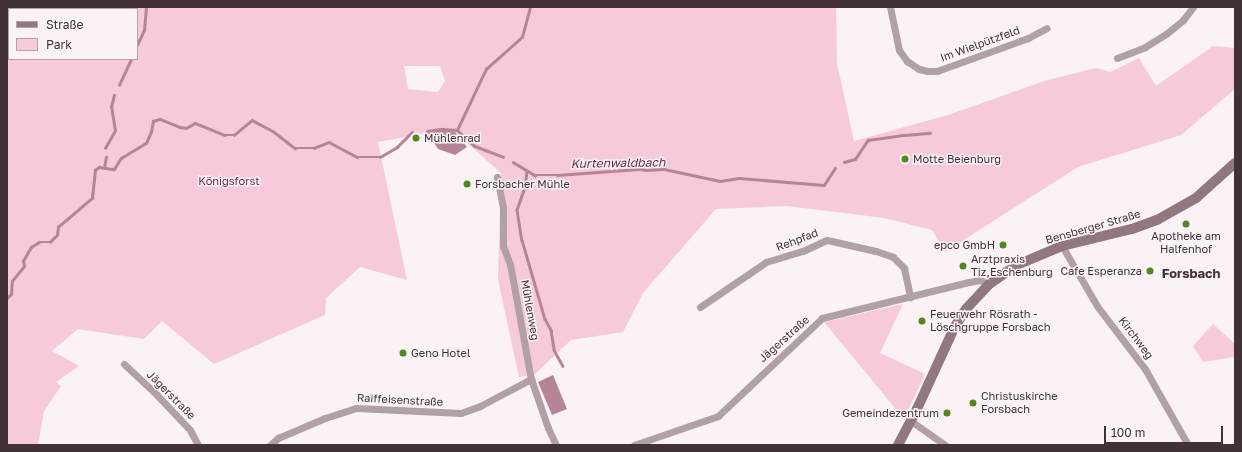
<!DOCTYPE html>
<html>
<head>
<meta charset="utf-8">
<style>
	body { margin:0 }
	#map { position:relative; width:1242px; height:452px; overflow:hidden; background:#faf2f5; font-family:"Golos Text",sans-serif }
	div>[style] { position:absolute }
	.green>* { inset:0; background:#f7cadb }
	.water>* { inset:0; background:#b68498 }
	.stream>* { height:2.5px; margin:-1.25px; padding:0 1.25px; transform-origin:1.25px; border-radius:1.25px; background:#b68498 }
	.street>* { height:7px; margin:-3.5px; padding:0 3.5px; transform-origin:3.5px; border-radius:3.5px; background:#b1a0a6 }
	.secondary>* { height:10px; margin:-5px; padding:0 5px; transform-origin:5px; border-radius:5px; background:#907780 }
	.dots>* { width:11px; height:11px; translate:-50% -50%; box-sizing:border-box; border:2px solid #faf2f5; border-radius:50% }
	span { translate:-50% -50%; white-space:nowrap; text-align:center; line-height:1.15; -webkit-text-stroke:3px #faf2f5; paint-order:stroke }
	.street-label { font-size:11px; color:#423238 }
	.poi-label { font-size:11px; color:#423238 }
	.left { translate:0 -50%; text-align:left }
	.right { translate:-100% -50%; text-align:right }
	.park-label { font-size:11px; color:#6b2c49 }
	.water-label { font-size:12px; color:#6b2c49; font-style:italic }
	.quarter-label { font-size:13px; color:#423238; font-weight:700 }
	.frame { position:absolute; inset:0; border:8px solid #423238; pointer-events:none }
	.legend { position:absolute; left:8px; top:8px; width:130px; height:52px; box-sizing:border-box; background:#faf2f5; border:1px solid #b0a5a9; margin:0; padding:5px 7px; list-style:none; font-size:12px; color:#423238 }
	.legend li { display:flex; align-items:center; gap:8px; height:20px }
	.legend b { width:20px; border:1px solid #b0a5a9 }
	.scale { position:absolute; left:1104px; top:426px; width:119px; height:18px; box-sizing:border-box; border:2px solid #423238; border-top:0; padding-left:5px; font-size:12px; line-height:14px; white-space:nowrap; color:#423238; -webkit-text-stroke:3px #faf2f5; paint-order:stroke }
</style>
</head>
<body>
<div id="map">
	<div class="green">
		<div style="clip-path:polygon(evenodd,7px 7px,836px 7px,837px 63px,854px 141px,948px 115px,1044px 81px,1096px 68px,1110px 72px,1139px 58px,1156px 86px,1213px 46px,1235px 48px,1235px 89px,1181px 135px,1078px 167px,945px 252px,932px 230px,884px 218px,787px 206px,716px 209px,643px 293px,623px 332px,571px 340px,534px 375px,519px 377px,498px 280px,501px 173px,455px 132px,442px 130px,378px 142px,407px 280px,360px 267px,326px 298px,325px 315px,214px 364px,162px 321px,144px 339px,78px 329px,52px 351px,79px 366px,56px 382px,61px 386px,44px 411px,38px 445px,7px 445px,7px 7px,9px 9px,137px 9px,137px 59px,9px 59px,9px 9px,7px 7px,404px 66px,440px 66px,445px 81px,438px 92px,408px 89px,404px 66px)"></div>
		<div style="clip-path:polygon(903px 304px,880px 353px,925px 374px,904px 419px,824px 322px)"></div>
		<div style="clip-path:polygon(1213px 324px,1235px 344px,1235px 357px,1203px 362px,1193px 346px)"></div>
	</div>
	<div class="water">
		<div style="clip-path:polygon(442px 130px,455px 132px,467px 147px,455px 155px,438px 149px,428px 133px)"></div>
		<div style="clip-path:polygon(553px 375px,567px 409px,552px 415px,538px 382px)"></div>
	</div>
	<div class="stream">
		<div style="left:137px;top:45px;width:17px;rotate:-65deg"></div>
		<div style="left:144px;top:30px;width:23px;rotate:-85deg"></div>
		<div style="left:119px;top:85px;width:29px;rotate:-65deg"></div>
		<div style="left:457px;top:130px;width:68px;rotate:-64.6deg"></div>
		<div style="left:486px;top:69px;width:48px;rotate:-41.6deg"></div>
		<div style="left:522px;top:37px;width:31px;rotate:-75deg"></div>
		<div style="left:427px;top:131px;width:15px;rotate:-8deg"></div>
		<div style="left:442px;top:129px;width:15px;rotate:4deg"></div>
		<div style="left:457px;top:130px;width:24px;rotate:42deg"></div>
		<div style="left:475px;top:146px;width:30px;rotate:21deg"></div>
		<div style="left:105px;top:148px;width:20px;rotate:-60deg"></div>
		<div style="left:115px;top:131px;width:24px;rotate:-99deg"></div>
		<div style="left:111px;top:107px;width:12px;rotate:-76deg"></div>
		<div style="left:513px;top:162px;width:26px;rotate:31deg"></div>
		<div style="left:535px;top:175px;width:22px"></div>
		<div style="left:557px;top:175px;width:82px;rotate:-4.2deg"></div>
		<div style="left:639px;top:169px;width:7px;rotate:8deg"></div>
		<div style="left:646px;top:170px;width:18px;rotate:-3deg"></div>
		<div style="left:664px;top:169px;width:57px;rotate:12.1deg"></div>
		<div style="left:720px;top:181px;width:19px;rotate:-9deg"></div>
		<div style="left:739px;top:178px;width:85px;rotate:4.7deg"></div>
		<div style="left:824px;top:185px;width:20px;rotate:-57deg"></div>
		<div style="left:844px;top:162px;width:11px;rotate:-15deg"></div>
		<div style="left:855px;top:159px;width:23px;rotate:-56deg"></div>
		<div style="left:868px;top:140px;width:37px;rotate:-8deg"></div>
		<div style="left:905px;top:135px;width:25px;rotate:-5deg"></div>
		<div style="left:104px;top:168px;width:11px;rotate:-80deg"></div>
		<div style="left:527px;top:171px;width:16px;rotate:97deg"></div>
		<div style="left:525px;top:187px;width:24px;rotate:109deg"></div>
		<div style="left:517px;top:210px;width:30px;rotate:81deg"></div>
		<div style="left:522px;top:240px;width:82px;rotate:73.8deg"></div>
		<div style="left:545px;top:319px;width:13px;rotate:61deg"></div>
		<div style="left:551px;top:330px;width:20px;rotate:81deg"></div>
		<div style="left:554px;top:350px;width:18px;rotate:61deg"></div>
		<div style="left:7px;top:298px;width:6px;rotate:-45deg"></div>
		<div style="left:11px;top:294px;width:13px;rotate:-86deg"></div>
		<div style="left:12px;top:281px;width:19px;rotate:-51deg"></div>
		<div style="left:24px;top:266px;width:5px;rotate:-101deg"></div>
		<div style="left:23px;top:261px;width:16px;rotate:-60deg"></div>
		<div style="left:31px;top:247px;width:9px;rotate:-32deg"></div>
		<div style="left:39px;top:242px;width:11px"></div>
		<div style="left:50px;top:242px;width:10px;rotate:-45deg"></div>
		<div style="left:57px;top:235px;width:8px;rotate:-83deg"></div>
		<div style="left:58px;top:227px;width:45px;rotate:-40.5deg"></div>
		<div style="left:92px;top:198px;width:28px;rotate:-84deg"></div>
		<div style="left:95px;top:170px;width:5px;rotate:-37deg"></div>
		<div style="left:99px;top:167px;width:15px;rotate:8deg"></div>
		<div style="left:114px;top:169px;width:13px;rotate:-58deg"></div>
		<div style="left:121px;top:158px;width:29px;rotate:-31deg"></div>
		<div style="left:146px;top:143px;width:12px;rotate:-66deg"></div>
		<div style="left:151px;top:132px;width:11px;rotate:-80deg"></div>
		<div style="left:153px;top:121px;width:7px;rotate:-16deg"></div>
		<div style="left:160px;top:119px;width:22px;rotate:22deg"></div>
		<div style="left:180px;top:127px;width:6px;rotate:9deg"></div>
		<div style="left:186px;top:128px;width:10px;rotate:-29deg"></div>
		<div style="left:195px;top:123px;width:32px;rotate:22deg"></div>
		<div style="left:225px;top:135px;width:9px"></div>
		<div style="left:234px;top:135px;width:23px;rotate:-40deg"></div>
		<div style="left:252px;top:120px;width:24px;rotate:28deg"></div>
		<div style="left:273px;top:131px;width:28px;rotate:38deg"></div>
		<div style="left:295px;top:148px;width:19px"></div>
		<div style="left:314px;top:148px;width:16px;rotate:-22deg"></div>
		<div style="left:329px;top:142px;width:32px;rotate:28deg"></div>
		<div style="left:357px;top:157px;width:23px"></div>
		<div style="left:380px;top:157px;width:20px;rotate:-30deg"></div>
		<div style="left:397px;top:147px;width:21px;rotate:-45deg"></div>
	</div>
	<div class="street">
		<div style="left:890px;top:7px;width:44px;rotate:78.2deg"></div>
		<div style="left:899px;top:50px;width:14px;rotate:54deg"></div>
		<div style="left:907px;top:61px;width:14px;rotate:34deg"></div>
		<div style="left:919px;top:69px;width:9px;rotate:13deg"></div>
		<div style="left:928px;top:71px;width:9px"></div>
		<div style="left:937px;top:71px;width:97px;rotate:-19.9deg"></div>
		<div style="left:1028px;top:38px;width:21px;rotate:-28deg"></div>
		<div style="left:1117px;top:58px;width:30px;rotate:-21deg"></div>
		<div style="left:1145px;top:47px;width:25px;rotate:-32deg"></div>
		<div style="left:1166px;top:34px;width:22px;rotate:-39deg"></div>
		<div style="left:1183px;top:20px;width:16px;rotate:-52deg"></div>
		<div style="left:497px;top:177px;width:31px;rotate:79deg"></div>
		<div style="left:503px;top:207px;width:39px;rotate:90deg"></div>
		<div style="left:503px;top:246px;width:19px;rotate:69deg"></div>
		<div style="left:510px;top:264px;width:117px;rotate:79.7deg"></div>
		<div style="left:531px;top:379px;width:52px;rotate:70.9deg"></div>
		<div style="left:548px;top:428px;width:19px;rotate:65deg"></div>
		<div style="left:1062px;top:246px;width:69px;rotate:59.7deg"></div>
		<div style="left:1097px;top:306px;width:79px;rotate:52.7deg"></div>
		<div style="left:1145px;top:369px;width:87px;rotate:60.5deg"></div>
		<div style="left:700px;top:307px;width:80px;rotate:-34.3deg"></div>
		<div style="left:766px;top:262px;width:39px;rotate:-17deg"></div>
		<div style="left:803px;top:251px;width:26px;rotate:-25deg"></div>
		<div style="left:827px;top:240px;width:50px;rotate:12.7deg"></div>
		<div style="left:876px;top:251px;width:18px;rotate:19deg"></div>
		<div style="left:893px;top:257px;width:16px;rotate:45deg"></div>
		<div style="left:904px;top:268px;width:30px;rotate:78deg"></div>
		<div style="left:124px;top:364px;width:45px;rotate:43.2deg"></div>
		<div style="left:157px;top:395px;width:48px;rotate:46.7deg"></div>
		<div style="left:190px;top:430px;width:17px;rotate:62deg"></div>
		<div style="left:911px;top:421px;width:42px;rotate:35.2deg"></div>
		<div style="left:270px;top:445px;width:11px;rotate:-41deg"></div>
		<div style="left:278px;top:438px;width:51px;rotate:-23.1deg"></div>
		<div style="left:325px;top:418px;width:33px;rotate:-18deg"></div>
		<div style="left:356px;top:408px;width:105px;rotate:2.7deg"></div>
		<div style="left:461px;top:413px;width:20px;rotate:-20deg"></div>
		<div style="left:480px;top:406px;width:58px;rotate:-27.9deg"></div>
		<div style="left:634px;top:445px;width:89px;rotate:-19deg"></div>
		<div style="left:718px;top:416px;width:143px;rotate:-43.3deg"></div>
		<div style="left:822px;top:318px;width:151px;rotate:-13.8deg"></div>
		<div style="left:969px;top:282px;width:11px;rotate:-10deg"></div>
		<div style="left:980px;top:280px;width:10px;rotate:24deg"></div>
	</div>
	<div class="secondary">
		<div style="left:898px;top:445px;width:41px;rotate:-62.2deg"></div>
		<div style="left:917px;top:409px;width:89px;rotate:-65.4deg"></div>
		<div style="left:954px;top:328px;width:22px;rotate:-58deg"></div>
		<div style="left:966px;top:309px;width:34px;rotate:-47deg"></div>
		<div style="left:989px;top:284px;width:34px;rotate:-34deg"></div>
		<div style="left:1017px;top:265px;width:49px;rotate:-22.9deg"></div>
		<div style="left:1062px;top:246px;width:72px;rotate:-13.7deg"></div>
		<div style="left:1132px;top:229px;width:27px;rotate:-20deg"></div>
		<div style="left:1157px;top:220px;width:45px;rotate:-29.4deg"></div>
		<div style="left:1196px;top:198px;width:52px;rotate:-41.9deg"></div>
	</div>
	<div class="dots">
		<div style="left:416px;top:138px;background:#528720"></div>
		<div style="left:905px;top:159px;background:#528720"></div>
		<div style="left:467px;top:184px;background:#528720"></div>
		<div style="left:1186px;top:224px;background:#528720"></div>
		<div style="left:1003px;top:245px;background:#528720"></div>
		<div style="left:963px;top:266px;background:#528720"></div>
		<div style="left:1150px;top:271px;background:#528720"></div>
		<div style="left:922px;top:321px;background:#528720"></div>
		<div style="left:403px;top:353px;background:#528720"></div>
		<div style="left:973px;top:403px;background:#528720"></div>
		<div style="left:947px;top:413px;background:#528720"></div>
	</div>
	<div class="street-label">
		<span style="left:980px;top:44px;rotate:-20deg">Im Wielpützfeld</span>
		<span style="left:1093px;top:227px;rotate:-16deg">Bensberger Straße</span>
		<span style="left:797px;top:240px;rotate:-21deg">Rehpfad</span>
		<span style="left:530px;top:310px;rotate:80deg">Mühlenweg</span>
		<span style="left:1136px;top:338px;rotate:53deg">Kirchweg</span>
		<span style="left:784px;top:339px;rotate:-42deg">Jägerstraße</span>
		<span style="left:171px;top:395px;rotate:45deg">Jägerstraße</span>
		<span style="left:400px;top:400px;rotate:3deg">Raiffeisenstraße</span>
	</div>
	<div class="poi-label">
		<span class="left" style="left:424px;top:138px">Mühlenrad</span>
		<span class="left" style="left:913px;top:159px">Motte Beienburg</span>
		<span class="left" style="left:475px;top:184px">Forsbacher Mühle</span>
		<span style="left:1186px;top:243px">Apotheke am<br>Halfenhof</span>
		<span class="right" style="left:995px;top:245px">epco GmbH</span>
		<span class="left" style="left:971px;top:266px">Arztpraxis<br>Tiz,Eschenburg</span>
		<span class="right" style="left:1142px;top:271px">Cafe Esperanza</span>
		<span class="left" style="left:930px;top:321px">Feuerwehr Rösrath -<br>Löschgruppe Forsbach</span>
		<span class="left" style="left:411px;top:353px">Geno Hotel</span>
		<span class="left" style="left:981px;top:403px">Christuskirche<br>Forsbach</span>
		<span class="right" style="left:939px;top:413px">Gemeindezentrum</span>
	</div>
	<div class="park-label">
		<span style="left:229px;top:181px">Königsforst</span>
	</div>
	<div class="water-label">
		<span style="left:618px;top:163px;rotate:-1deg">Kurtenwaldbach</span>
	</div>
	<div class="quarter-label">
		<span style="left:1191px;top:273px">Forsbach</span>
	</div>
	<div class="frame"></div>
	<ul class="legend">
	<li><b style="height:5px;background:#907780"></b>Straße</li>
	<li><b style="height:11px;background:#f7cadb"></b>Park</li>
	</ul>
	<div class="scale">100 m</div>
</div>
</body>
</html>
